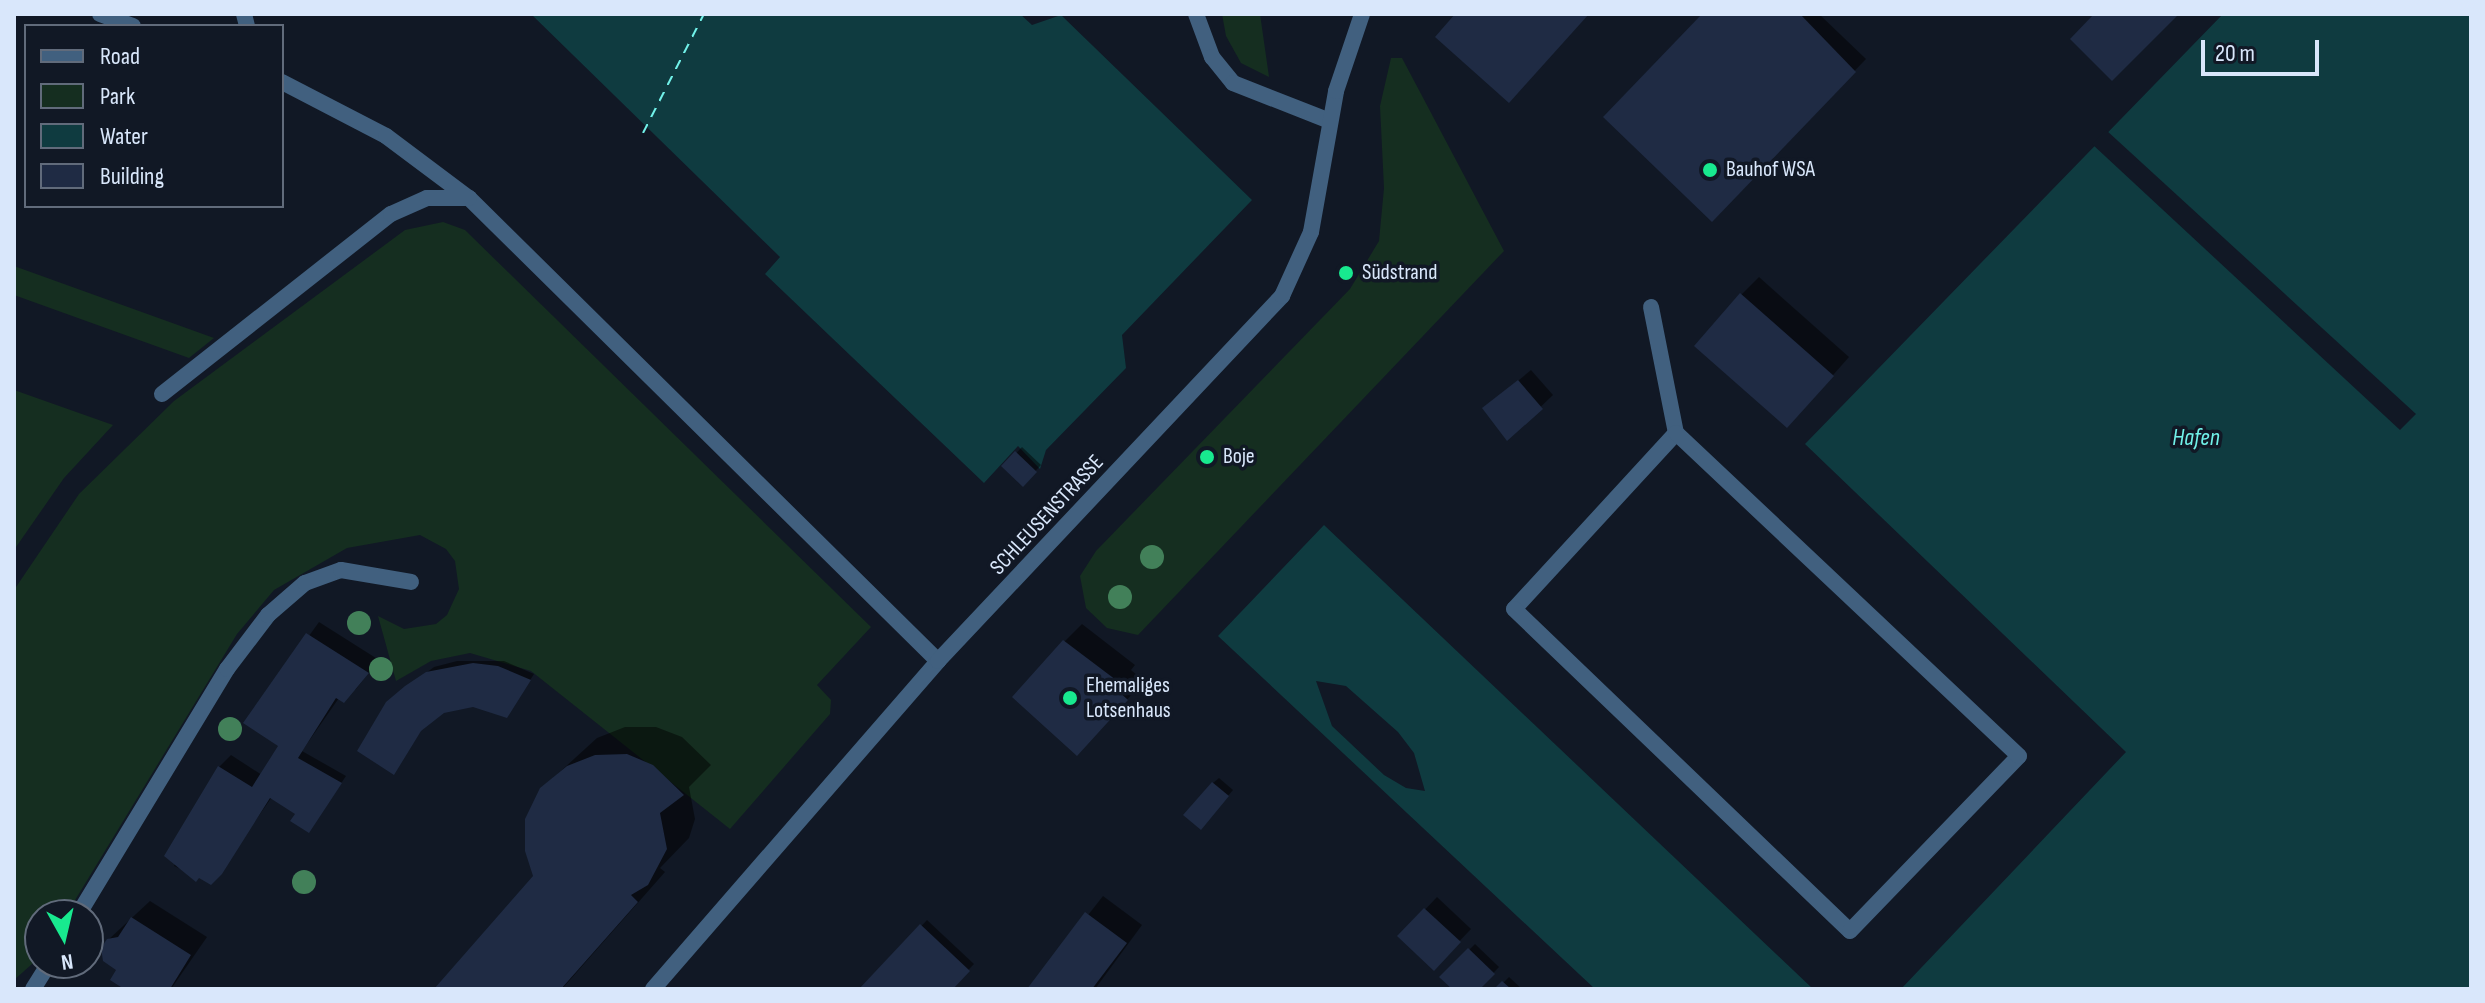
<!DOCTYPE html>
<html>
<head>
<meta charset="utf-8">
<style>
	body { margin:0 }
	#map { position:relative; width:2485px; height:1003px; overflow:hidden; background:#111825; font-family:"Sofia Sans Condensed",sans-serif }
	div>[style] { position:absolute }
	.green>* { inset:0; background:#152e20 }
	.water>* { inset:0; background:#0f3b40 }
	.pier>* { inset:0; background:#111825 }
	.shadow>* { inset:0; background:#0007 }
	.ferry>* { height:2px; margin-top:-1px; transform-origin:0; background:repeating-linear-gradient(90deg,#71f1e9 0 10px,transparent 0 18px) }
	.building>* { inset:0; background:#1f2b44 }
	.service>* { height:16px; margin:-8px; padding:0 8px; transform-origin:8px; border-radius:8px; background:#41607f }
	.minor>* { height:16px; margin:-8px; padding:0 8px; transform-origin:8px; border-radius:8px; background:#41607f }
	.trees>* { width:24px; height:24px; margin:-12px; border-radius:50%; background:#428059 }
	.dots>* { width:22px; height:22px; translate:-50% -50%; box-sizing:border-box; border:4px solid #111825; border-radius:50% }
	span { translate:-50% -50%; white-space:nowrap; text-align:center; line-height:1.15; -webkit-text-stroke:7px #111825; paint-order:stroke }
	.poi-label { font-size:22px; color:#d9e7fb }
	.left { translate:0 -50%; text-align:left }
	.street-label { font-size:22px; color:#d9e7fb }
	.water-label { font-size:24px; color:#71f1e9; font-style:italic }
	.frame { position:absolute; inset:0; border:16px solid #d9e7fb; pointer-events:none }
	.legend { position:absolute; left:24px; top:24px; width:260px; height:184px; box-sizing:border-box; background:#111825; border:2px solid #616b7b; margin:0; padding:10px 14px; list-style:none; font-size:24px; color:#d9e7fb }
	.legend li { display:flex; align-items:center; gap:16px; height:40px }
	.legend b { width:40px; border:2px solid #616b7b }
	.north { position:absolute; left:24px; top:899px; width:80px; height:80px; box-sizing:border-box; background:#111825; border:2px solid #616b7b; border-radius:50%; rotate:172deg; font-size:22px; font-weight:700; line-height:32px; text-align:center; color:#d9e7fb }
	.north::after { content:''; display:block; margin:auto; width:28px; height:36px; background:#18e98f; clip-path:polygon(50% 0,100% 100%,50% 72%,0 100%) }
	.scale { position:absolute; left:2201px; top:40px; width:118px; height:36px; box-sizing:border-box; border:4px solid #d9e7fb; border-top:0; padding-left:10px; font-size:24px; line-height:28px; white-space:nowrap; color:#d9e7fb; -webkit-text-stroke:6px #111825; paint-order:stroke }
</style>
</head>
<body>
<div id="map">
	<div class="green">
		<div style="clip-path:polygon(1222px 14px,1260px 14px,1269px 77px,1241px 63px,1226px 36px)"></div>
		<div style="clip-path:polygon(1391px 58px,1402px 58px,1504px 251px,1138px 635px,1107px 628px,1086px 608px,1080px 576px,1096px 551px,1350px 289px,1379px 241px,1384px 188px,1380px 106px)"></div>
		<div style="clip-path:polygon(443px 222px,465px 230px,871px 627px,817px 685px,831px 700px,830px 714px,730px 829px,531px 671px,470px 653px,431px 661px,396px 681px,378px 616px,404px 629px,436px 624px,447px 615px,459px 589px,455px 561px,446px 549px,420px 535px,347px 548px,274px 590px,237px 634px,66px 915px,40px 915px,40px 957px,14px 980px,14px 590px,79px 494px,174px 401px,405px 230px)"></div>
		<div style="clip-path:polygon(14px 266px,214px 338px,189px 358px,14px 295px)"></div>
		<div style="clip-path:polygon(14px 390px,113px 425px,64px 478px,14px 550px)"></div>
	</div>
	<div class="water">
		<div style="clip-path:polygon(531px 14px,1020px 14px,1032px 25px,1061px 15px,1252px 200px,1122px 335px,1126px 368px,1046px 450px,1040px 469px,1018px 446px,984px 483px,765px 274px,780px 257px)"></div>
		<div style="clip-path:polygon(2223px 14px,2471px 14px,2471px 989px,1901px 989px,2126px 752px,1805px 444px)"></div>
		<div style="clip-path:polygon(evenodd,1324px 525px,1813px 989px,1595px 989px,1218px 636px,1324px 525px,1316px 681px,1346px 686px,1398px 732px,1414px 753px,1425px 791px,1406px 788px,1384px 775px,1332px 726px,1316px 681px)"></div>
	</div>
	<div class="pier">
		<div style="clip-path:polygon(2106px 130px,2416px 414px,2400px 430px,2092px 144px)"></div>
	</div>
	<div class="shadow">
		<div style="clip-path:polygon(1705px 14px,1819px 14px,1866px 59px,1712px 219px)"></div>
		<div style="clip-path:polygon(1759px 277px,1849px 357px,1804px 408px,1741px 295px)"></div>
		<div style="clip-path:polygon(1531px 370px,1553px 395px,1508px 438px,1485px 408px)"></div>
		<div style="clip-path:polygon(1022px 447px,1041px 465px,1023px 484px,1004px 466px)"></div>
		<div style="clip-path:polygon(319px 622px,379px 660px,356px 689px,339px 698px,302px 751px,346px 776px,309px 831px,298px 814px,272px 797px,211px 883px,174px 866px,219px 767px,231px 755px,262px 775px,281px 746px,246px 723px)"></div>
		<div style="clip-path:polygon(1082px 624px,1135px 665px,1131px 670px,1144px 681px,1094px 736px,1064px 642px)"></div>
		<div style="clip-path:polygon(457px 661px,504px 661px,534px 674px,507px 716px,474px 705px,443px 711px,424px 725px,394px 772px,394px 697px,434px 667px)"></div>
		<div style="clip-path:polygon(625px 727px,656px 727px,682px 737px,711px 765px,689px 787px,695px 819px,689px 838px,660px 868px,665px 872px,562px 989px,436px 989px,536px 877px,541px 789px,597px 738px)"></div>
		<div style="clip-path:polygon(1219px 778px,1233px 790px,1206px 822px,1213px 783px)"></div>
		<div style="clip-path:polygon(1103px 896px,1142px 925px,1095px 989px,1030px 989px)"></div>
		<div style="clip-path:polygon(1437px 897px,1471px 929px,1434px 968px,1400px 936px)"></div>
		<div style="clip-path:polygon(150px 901px,207px 937px,171px 989px,128px 989px,108px 940px)"></div>
		<div style="clip-path:polygon(927px 920px,974px 964px,950px 989px,862px 989px)"></div>
		<div style="clip-path:polygon(1475px 944px,1499px 967px,1478px 989px,1454px 989px,1442px 977px)"></div>
		<div style="clip-path:polygon(1509px 977px,1522px 989px,1497px 989px)"></div>
	</div>
	<div class="ferry">
		<div style="left:643px;top:133px;width:134px;rotate:-62.9deg"></div>
	</div>
	<div class="building">
		<div style="clip-path:polygon(1455px 14px,1589px 14px,1509px 103px,1435px 37px)"></div>
		<div style="clip-path:polygon(1702px 14px,1800px 14px,1856px 72px,1712px 222px,1603px 117px)"></div>
		<div style="clip-path:polygon(2094px 14px,2179px 14px,2112px 81px,2070px 39px)"></div>
		<div style="clip-path:polygon(1740px 293px,1834px 376px,1787px 428px,1694px 346px)"></div>
		<div style="clip-path:polygon(1518px 380px,1543px 409px,1507px 441px,1482px 408px)"></div>
		<div style="clip-path:polygon(1015px 451px,1037px 472px,1023px 487px,1001px 466px)"></div>
		<div style="clip-path:polygon(306px 633px,369px 673px,344px 703px,336px 698px,298px 758px,342px 783px,309px 833px,290px 821px,295px 814px,270px 798px,222px 874px,211px 885px,199px 878px,196px 882px,164px 856px,218px 766px,252px 787px,278px 746px,243px 723px)"></div>
		<div style="clip-path:polygon(1063px 640px,1120px 683px,1115px 688px,1128px 700px,1077px 756px,1012px 697px)"></div>
		<div style="clip-path:polygon(473px 663px,498px 666px,531px 680px,507px 718px,473px 707px,444px 713px,421px 731px,394px 775px,357px 751px,386px 702px,405px 686px,426px 672px)"></div>
		<div style="clip-path:polygon(627px 754px,653px 765px,684px 795px,660px 813px,667px 849px,648px 885px,631px 895px,638px 902px,561px 989px,434px 989px,533px 876px,525px 851px,525px 819px,540px 788px,567px 766px,595px 755px)"></div>
		<div style="clip-path:polygon(1212px 782px,1229px 796px,1201px 830px,1183px 815px)"></div>
		<div style="clip-path:polygon(1424px 908px,1461px 942px,1434px 971px,1397px 936px)"></div>
		<div style="clip-path:polygon(1085px 912px,1127px 943px,1092px 989px,1027px 989px)"></div>
		<div style="clip-path:polygon(131px 917px,191px 955px,170px 989px,124px 989px,110px 980px,116px 970px,103px 961px,101px 948px,107px 939px,118px 937px)"></div>
		<div style="clip-path:polygon(920px 924px,970px 971px,953px 989px,859px 989px)"></div>
		<div style="clip-path:polygon(1468px 948px,1495px 974px,1480px 989px,1452px 989px,1439px 977px)"></div>
		<div style="clip-path:polygon(1502px 981px,1511px 989px,1494px 989px)"></div>
	</div>
	<div class="service">
		<div style="left:100px;top:14px;width:35px;rotate:20deg"></div>
		<div style="left:244px;top:14px;width:12px;rotate:76deg"></div>
		<div style="left:1196px;top:14px;width:46px;rotate:69.6deg"></div>
		<div style="left:1212px;top:57px;width:33px;rotate:51deg"></div>
		<div style="left:1233px;top:83px;width:104px;rotate:21.4deg"></div>
		<div style="left:282px;top:82px;width:117px;rotate:27.4deg"></div>
		<div style="left:386px;top:136px;width:104px;rotate:36.8deg"></div>
		<div style="left:469px;top:198px;width:659px;rotate:44.63deg"></div>
		<div style="left:1651px;top:307px;width:128px;rotate:78.8deg"></div>
		<div style="left:1676px;top:433px;width:239px;rotate:132.6deg"></div>
		<div style="left:1514px;top:609px;width:465px;rotate:43.8deg"></div>
		<div style="left:1850px;top:931px;width:243px;rotate:-46deg"></div>
		<div style="left:2019px;top:756px;width:471px;rotate:-136.7deg"></div>
		<div style="left:162px;top:394px;width:291px;rotate:-38.2deg"></div>
		<div style="left:391px;top:214px;width:39px;rotate:-24deg"></div>
		<div style="left:427px;top:198px;width:42px"></div>
		<div style="left:78px;top:915px;width:288px;rotate:-58.8deg"></div>
		<div style="left:227px;top:669px;width:68px;rotate:-52.8deg"></div>
		<div style="left:268px;top:615px;width:49px;rotate:-40.9deg"></div>
		<div style="left:305px;top:583px;width:38px;rotate:-20deg"></div>
		<div style="left:341px;top:570px;width:71px;rotate:9.7deg"></div>
		<div style="left:33px;top:989px;width:31px;rotate:-58deg"></div>
	</div>
	<div class="minor">
		<div style="left:653px;top:989px;width:435px;rotate:-49deg"></div>
		<div style="left:938px;top:661px;width:502px;rotate:-46.7deg"></div>
		<div style="left:1282px;top:296px;width:70px;rotate:-65.6deg"></div>
		<div style="left:1311px;top:232px;width:143px;rotate:-79.9deg"></div>
		<div style="left:1336px;top:91px;width:81px;rotate:-71.3deg"></div>
	</div>
	<div class="trees">
		<div style="left:1152px;top:557px"></div>
		<div style="left:1120px;top:597px"></div>
		<div style="left:359px;top:623px"></div>
		<div style="left:381px;top:669px"></div>
		<div style="left:230px;top:729px"></div>
		<div style="left:304px;top:882px"></div>
	</div>
	<div class="dots">
		<div style="left:1710px;top:170px;background:#18e98f"></div>
		<div style="left:1346px;top:273px;background:#18e98f"></div>
		<div style="left:1207px;top:457px;background:#18e98f"></div>
		<div style="left:1070px;top:698px;background:#18e98f"></div>
	</div>
	<div class="poi-label">
		<span class="left" style="left:1726px;top:170px">Bauhof WSA</span>
		<span class="left" style="left:1362px;top:273px">Südstrand</span>
		<span class="left" style="left:1223px;top:457px">Boje</span>
		<span class="left" style="left:1086px;top:698px">Ehemaliges<br>Lotsenhaus</span>
	</div>
	<div class="street-label">
		<span style="left:1047px;top:515px;rotate:-47deg">SCHLEUSENSTRASSE</span>
	</div>
	<div class="water-label">
		<span style="left:2196px;top:438px">Hafen</span>
	</div>
	<div class="frame"></div>
	<ul class="legend">
	<li><b style="height:10px;background:#41607f"></b>Road</li>
	<li><b style="height:22px;background:#152e20"></b>Park</li>
	<li><b style="height:22px;background:#0f3b40"></b>Water</li>
	<li><b style="height:22px;background:#1f2b44"></b>Building</li>
	</ul>
	<div class="north">N</div>
	<div class="scale">20 m</div>
</div>
</body>
</html>
